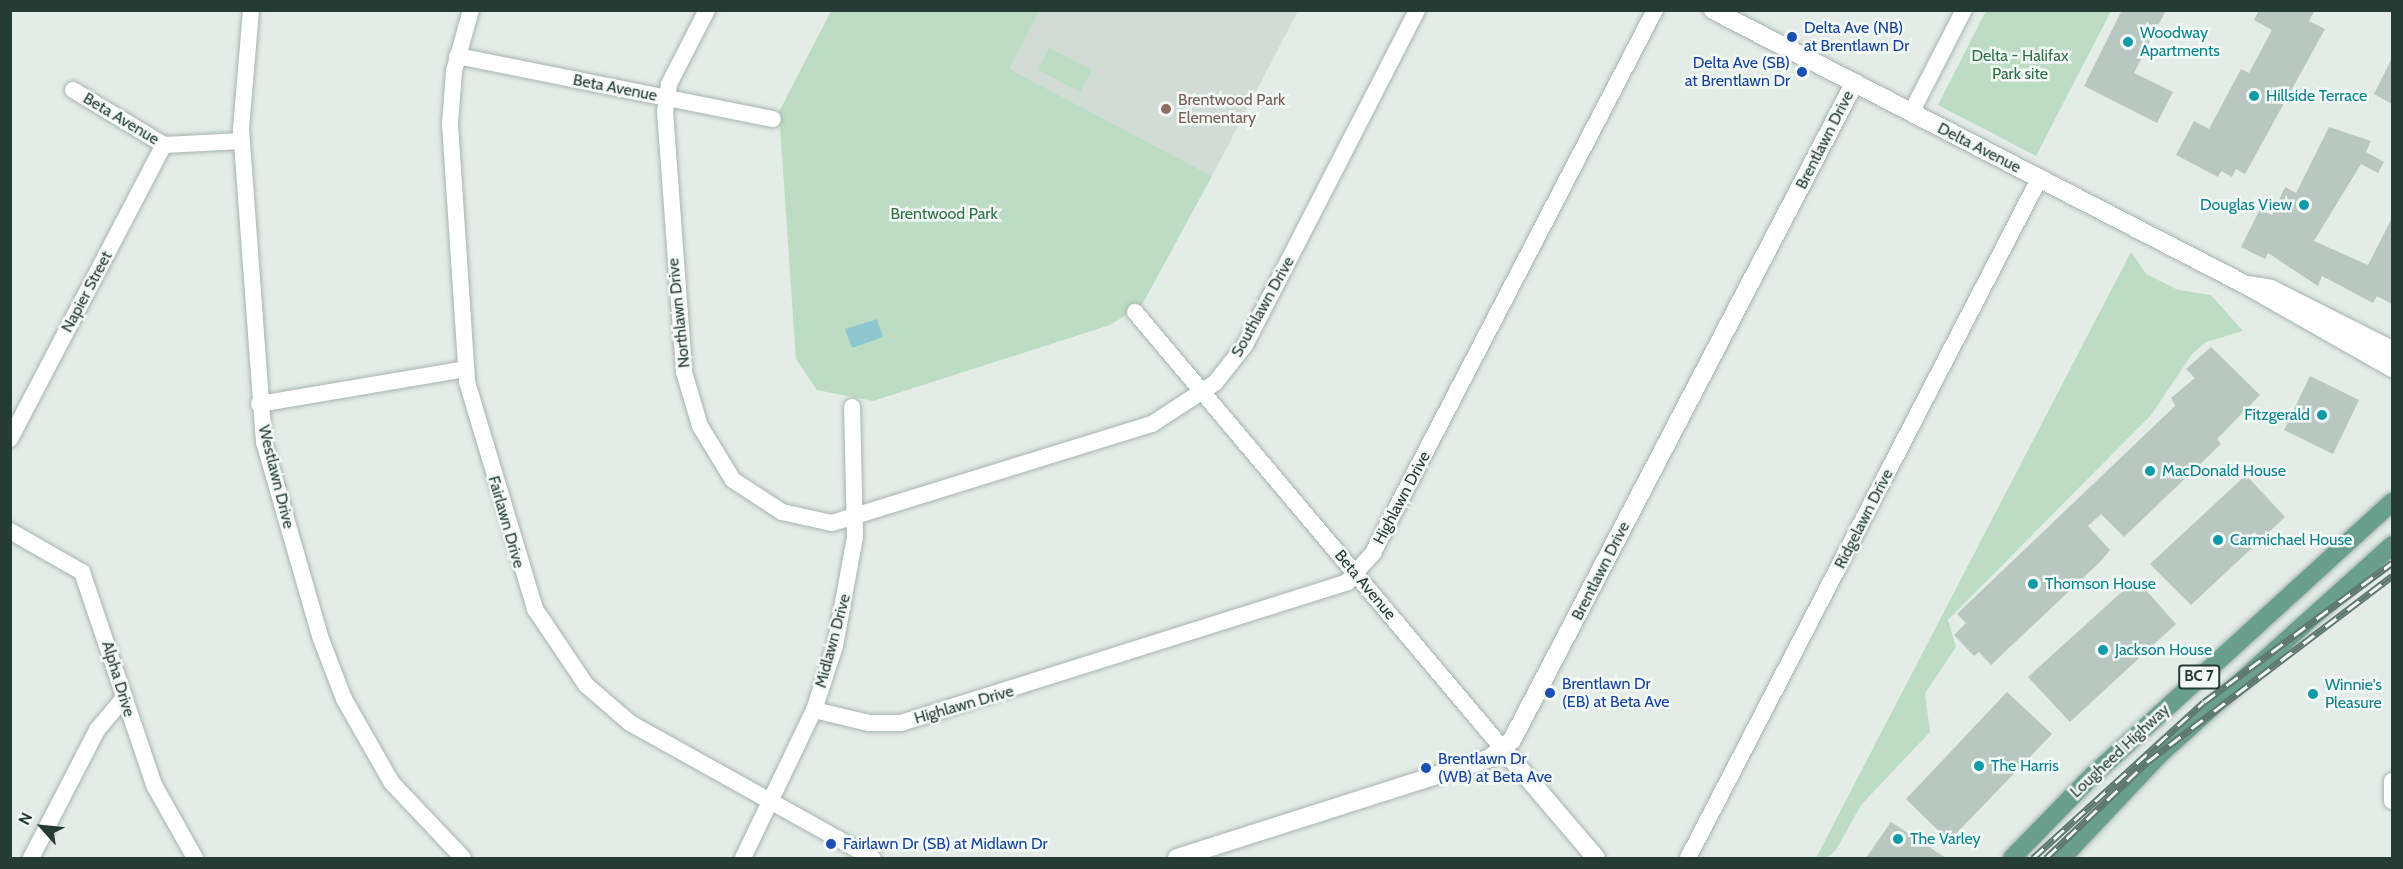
<!DOCTYPE html>
<html>
<head>
<meta charset="utf-8">
<style>
	body { margin:0 }
	#map { position:relative; width:2403px; height:869px; overflow:hidden; background:#e3ece7; font-family:Cabin,sans-serif }
	div>[style] { position:absolute }
	.built>* { inset:0; background:#d1dcd6 }
	.green>* { inset:0; background:#bddcc4 }
	.water>* { inset:0; background:#8ec8ce }
	.building>* { inset:0; background:#b8c7c0 }
	.roads { filter:drop-shadow(0 0 2px #a6b4ae) drop-shadow(0 0 2px #a6b4ae) }
	.street>* { height:16px; margin:-8px; padding:0 8px; transform-origin:8px; border-radius:8px; background:#fff }
	.secondary>* { height:18px; margin:-9px; padding:0 9px; transform-origin:9px; border-radius:9px; background:#fff }
	.primary>* { height:18px; margin:-9px; padding:0 9px; transform-origin:9px; border-radius:9px; background:#6a9f8e }
	.rail>* { height:7px; margin-top:-3.5px; transform-origin:0; background:repeating-linear-gradient(90deg,#f3f9f6 0 14px,#5e786f 0 28px); box-sizing:border-box; border-block:2px solid #5e786f }
	.dots>* { width:16px; height:16px; translate:-50% -50%; box-sizing:border-box; border:3px solid #f3f9f6; border-radius:50% }
	span { translate:-50% -50%; white-space:nowrap; text-align:center; line-height:1.15; -webkit-text-stroke:5px #f3f9f6; paint-order:stroke }
	.shield-label span { padding:2px 4px; background:#f3f9f6; border:2px solid; border-radius:4px; -webkit-text-stroke-width:0 }
	.shield-label { font-size:15px; color:#243c34; font-weight:700 }
	.transit-label { font-size:16px; color:#164399 }
	.left { translate:0 -50%; text-align:left }
	.right { translate:-100% -50%; text-align:right }
	.culture-label { font-size:16px; color:#0d838f }
	.park-label { font-size:16px; color:#307145 }
	.street-label { font-size:16px; color:#243c34 }
	.education-label { font-size:16px; color:#785e54 }
	.frame { position:absolute; inset:0; border:12px solid #243c34; pointer-events:none }
	.north { position:absolute; left:12px; top:797px; width:60px; height:60px; -webkit-text-stroke:4px #f3f9f6; paint-order:stroke; rotate:297deg; font-size:16px; font-weight:700; line-height:24px; text-align:center; color:#243c34 }
	.north::after { content:''; display:block; margin:auto; width:21px; height:27px; background:#243c34; clip-path:polygon(50% 0,100% 100%,50% 72%,0 100%) }
</style>
</head>
<body>
<div id="map">
	<div class="built">
		<div style="clip-path:polygon(897px 11px,1298px 11px,1212px 176px)"></div>
	</div>
	<div class="green">
		<div style="clip-path:polygon(831px 11px,1039px 11px,1009px 69px,1212px 176px,1142px 305px,1110px 325px,873px 401px,817px 390px,796px 359px,779px 112px)"></div>
		<div style="clip-path:polygon(1986px 11px,2111px 11px,2036px 156px,1938px 105px)"></div>
		<div style="clip-path:polygon(1049px 48px,1092px 70px,1080px 92px,1038px 70px)"></div>
		<div style="clip-path:polygon(2131px 252px,2146px 274px,2178px 290px,2211px 295px,2243px 331px,2206px 342px,2192px 354px,2151px 415px,1948px 620px,1956px 647px,1925px 693px,1930px 732px,1861px 805px,1836px 850px,1827px 858px,1816px 858px)"></div>
	</div>
	<div class="water">
		<div style="clip-path:polygon(877px 319px,883px 337px,852px 348px,845px 329px)"></div>
	</div>
	<div class="building">
		<div style="clip-path:polygon(2122px 10px,2166px 10px,2134px 73px,2173px 92px,2157px 123px,2084px 86px)"></div>
		<div style="clip-path:polygon(2259px 10px,2315px 10px,2309px 21px,2325px 29px,2245px 174px,2236px 169px,2232px 177px,2221px 171px,2218px 177px,2176px 155px,2194px 121px,2209px 129px,2241px 69px,2249px 73px,2272px 30px,2254px 20px)"></div>
		<div style="clip-path:polygon(2392px 58px,2392px 104px,2374px 94px)"></div>
		<div style="clip-path:polygon(2329px 127px,2371px 141px,2366px 152px,2384px 162px,2378px 173px,2361px 164px,2314px 241px,2368px 265px,2392px 218px,2392px 304px,2377px 296px,2373px 303px,2322px 276px,2318px 286px,2268px 253px,2265px 259px,2241px 247px,2260px 209px,2272px 215px,2285px 187px,2296px 193px)"></div>
		<div style="clip-path:polygon(2211px 347px,2260px 395px,2217px 439px,2221px 444px,2124px 537px,2101px 514px,2088px 526px,2110px 550px,2100px 562px,1991px 665px,1979px 652px,1974px 656px,1954px 635px,1966px 623px,1957px 614px,2175px 406px,2171px 398px,2195px 378px,2186px 369px)"></div>
		<div style="clip-path:polygon(2310px 376px,2359px 400px,2333px 454px,2284px 430px)"></div>
		<div style="clip-path:polygon(2246px 475px,2285px 517px,2191px 605px,2150px 564px)"></div>
		<div style="clip-path:polygon(2136px 579px,2176px 624px,2070px 722px,2028px 677px)"></div>
		<div style="clip-path:polygon(2007px 692px,2052px 734px,1949px 841px,1906px 799px)"></div>
		<div style="clip-path:polygon(1891px 822px,1946px 858px,1866px 858px)"></div>
	</div>
	<div class="roads">
		<div class="street">
			<div style="left:251px;top:10px;width:119px;rotate:94.8deg"></div>
			<div style="left:241px;top:129px;width:314px;rotate:85.8deg"></div>
			<div style="left:264px;top:442px;width:205px;rotate:73.9deg"></div>
			<div style="left:321px;top:639px;width:64px;rotate:69deg"></div>
			<div style="left:344px;top:699px;width:97px;rotate:60.3deg"></div>
			<div style="left:392px;top:783px;width:103px;rotate:46.6deg"></div>
			<div style="left:471px;top:10px;width:63px;rotate:105.6deg"></div>
			<div style="left:454px;top:71px;width:53px;rotate:94.3deg"></div>
			<div style="left:450px;top:124px;width:259px;rotate:86.2deg"></div>
			<div style="left:467px;top:382px;width:237px;rotate:73.3deg"></div>
			<div style="left:535px;top:609px;width:92px;rotate:56.1deg"></div>
			<div style="left:586px;top:685px;width:58px;rotate:40.8deg"></div>
			<div style="left:630px;top:723px;width:278px;rotate:29.1deg"></div>
			<div style="left:707px;top:10px;width:83px;rotate:117.2deg"></div>
			<div style="left:669px;top:84px;width:27px;rotate:98deg"></div>
			<div style="left:665px;top:111px;width:262px;rotate:85.8deg"></div>
			<div style="left:684px;top:372px;width:56px;rotate:73.5deg"></div>
			<div style="left:700px;top:426px;width:63px;rotate:58.6deg"></div>
			<div style="left:733px;top:480px;width:59px;rotate:33.1deg"></div>
			<div style="left:782px;top:512px;width:51px;rotate:12.4deg"></div>
			<div style="left:832px;top:523px;width:335px;rotate:-17.2deg"></div>
			<div style="left:1152px;top:424px;width:75px;rotate:-33.1deg"></div>
			<div style="left:1215px;top:383px;width:48px;rotate:-51.7deg"></div>
			<div style="left:1245px;top:345px;width:377px;rotate:-62.8deg"></div>
			<div style="left:457px;top:56px;width:322px;rotate:11.3deg"></div>
			<div style="left:73px;top:90px;width:106px;rotate:31.1deg"></div>
			<div style="left:164px;top:145px;width:78px;rotate:-2.9deg"></div>
			<div style="left:1911px;top:113px;width:116px;rotate:-62.8deg"></div>
			<div style="left:1135px;top:312px;width:571px;rotate:49.9deg"></div>
			<div style="left:259px;top:404px;width:210px;rotate:-9.6deg"></div>
			<div style="left:10px;top:439px;width:332px;rotate:-62.4deg"></div>
			<div style="left:10px;top:531px;width:83px;rotate:29.7deg"></div>
			<div style="left:82px;top:572px;width:225px;rotate:71.3deg"></div>
			<div style="left:154px;top:785px;width:84px;rotate:60.7deg"></div>
			<div style="left:814px;top:710px;width:57px;rotate:13.3deg"></div>
			<div style="left:869px;top:723px;width:32px"></div>
			<div style="left:901px;top:723px;width:468px;rotate:-17.5deg"></div>
			<div style="left:1347px;top:582px;width:39px;rotate:-48deg"></div>
			<div style="left:1373px;top:553px;width:612px;rotate:-62.56deg"></div>
			<div style="left:2392px;top:781px;width:20px;rotate:90deg"></div>
			<div style="left:31px;top:858px;width:144px;rotate:-62.7deg"></div>
			<div style="left:97px;top:730px;width:39px;rotate:-50deg"></div>
			<div style="left:743px;top:858px;width:164px;rotate:-64.4deg"></div>
			<div style="left:814px;top:710px;width:67px;rotate:-71.8deg"></div>
			<div style="left:835px;top:646px;width:111px;rotate:-79.6deg"></div>
			<div style="left:855px;top:537px;width:130px;rotate:-91.3deg"></div>
			<div style="left:1688px;top:858px;width:764px;rotate:-62.66deg"></div>
		</div>
		<div class="secondary">
			<div style="left:1713px;top:10px;width:600px;rotate:27.29deg"></div>
			<div style="left:2246px;top:285px;width:168px;rotate:29.6deg"></div>
			<div style="left:2247px;top:285px;width:24px;rotate:9deg"></div>
			<div style="left:2271px;top:289px;width:136px;rotate:26.8deg"></div>
			<div style="left:1503px;top:749px;width:143px;rotate:49.5deg"></div>
			<div style="left:1177px;top:858px;width:329px;rotate:-17.7deg"></div>
			<div style="left:1490px;top:758px;width:28px;rotate:-39deg"></div>
			<div style="left:1512px;top:740px;width:740px;rotate:-62.47deg"></div>
		</div>
		<div class="primary">
			<div style="left:2012px;top:858px;width:116px;rotate:-45.7deg"></div>
			<div style="left:2093px;top:775px;width:405px;rotate:-42.4deg"></div>
			<div style="left:2062px;top:858px;width:141px;rotate:-46.7deg"></div>
			<div style="left:2159px;top:755px;width:314px;rotate:-42deg"></div>
		</div>
	</div>
	<div class="rail">
		<div style="left:2033px;top:858px;width:231px;rotate:-42.4deg"></div>
		<div style="left:2204px;top:702px;width:234px;rotate:-36.5deg"></div>
		<div style="left:2046px;top:858px;width:139px;rotate:-43.5deg"></div>
		<div style="left:2147px;top:762px;width:308px;rotate:-37.2deg"></div>
	</div>
	<div class="dots">
		<div style="left:1792px;top:37px;background:#1a4fb4"></div>
		<div style="left:2128px;top:42px;background:#0f9aa8"></div>
		<div style="left:1802px;top:72px;background:#1a4fb4"></div>
		<div style="left:2254px;top:96px;background:#0f9aa8"></div>
		<div style="left:1166px;top:109px;background:#8d6e63"></div>
		<div style="left:2304px;top:205px;background:#0f9aa8"></div>
		<div style="left:2322px;top:415px;background:#0f9aa8"></div>
		<div style="left:2150px;top:471px;background:#0f9aa8"></div>
		<div style="left:2218px;top:540px;background:#0f9aa8"></div>
		<div style="left:2033px;top:584px;background:#0f9aa8"></div>
		<div style="left:2103px;top:650px;background:#0f9aa8"></div>
		<div style="left:1550px;top:693px;background:#1a4fb4"></div>
		<div style="left:2313px;top:694px;background:#0f9aa8"></div>
		<div style="left:1979px;top:766px;background:#0f9aa8"></div>
		<div style="left:1426px;top:768px;background:#1a4fb4"></div>
		<div style="left:1898px;top:839px;background:#0f9aa8"></div>
		<div style="left:831px;top:844px;background:#1a4fb4"></div>
	</div>
	<div class="shield-label">
		<span style="left:2199px;top:677px">BC 7</span>
	</div>
	<div class="transit-label">
		<span class="left" style="left:1804px;top:37px">Delta Ave (NB)<br>at Brentlawn Dr</span>
		<span class="right" style="left:1790px;top:72px">Delta Ave (SB)<br>at Brentlawn Dr</span>
		<span class="left" style="left:1562px;top:693px">Brentlawn Dr<br>(EB) at Beta Ave</span>
		<span class="left" style="left:1438px;top:768px">Brentlawn Dr<br>(WB) at Beta Ave</span>
		<span class="left" style="left:843px;top:844px">Fairlawn Dr (SB) at Midlawn Dr</span>
	</div>
	<div class="culture-label">
		<span class="left" style="left:2140px;top:42px">Woodway<br>Apartments</span>
		<span class="left" style="left:2266px;top:96px">Hillside Terrace</span>
		<span class="right" style="left:2292px;top:205px">Douglas View</span>
		<span class="right" style="left:2310px;top:415px">Fitzgerald</span>
		<span class="left" style="left:2162px;top:471px">MacDonald House</span>
		<span class="left" style="left:2230px;top:540px">Carmichael House</span>
		<span class="left" style="left:2045px;top:584px">Thomson House</span>
		<span class="left" style="left:2115px;top:650px">Jackson House</span>
		<span class="left" style="left:2325px;top:694px">Winnie's<br>Pleasure</span>
		<span class="left" style="left:1991px;top:766px">The Harris</span>
		<span class="left" style="left:1910px;top:839px">The Varley</span>
	</div>
	<div class="park-label">
		<span style="left:2020px;top:65px">Delta - Halifax<br>Park site</span>
		<span style="left:944px;top:214px">Brentwood Park</span>
	</div>
	<div class="street-label">
		<span style="left:615px;top:88px;rotate:11deg">Beta Avenue</span>
		<span style="left:121px;top:119px;rotate:31deg">Beta Avenue</span>
		<span style="left:1825px;top:140px;rotate:-63deg">Brentlawn Drive</span>
		<span style="left:1979px;top:148px;rotate:27deg">Delta Avenue</span>
		<span style="left:87px;top:292px;rotate:-62deg">Napier Street</span>
		<span style="left:1263px;top:307px;rotate:-61deg">Southlawn Drive</span>
		<span style="left:679px;top:313px;rotate:-96deg">Northlawn Drive</span>
		<span style="left:276px;top:477px;rotate:76deg">Westlawn Drive</span>
		<span style="left:1402px;top:498px;rotate:-62deg">Highlawn Drive</span>
		<span style="left:1864px;top:519px;rotate:-63deg">Ridgelawn Drive</span>
		<span style="left:506px;top:522px;rotate:74deg">Fairlawn Drive</span>
		<span style="left:1601px;top:571px;rotate:-63deg">Brentlawn Drive</span>
		<span style="left:1365px;top:585px;rotate:50deg">Beta Avenue</span>
		<span style="left:833px;top:641px;rotate:-75deg">Midlawn Drive</span>
		<span style="left:118px;top:679px;rotate:73deg">Alpha Drive</span>
		<span style="left:964px;top:705px;rotate:-16deg">Highlawn Drive</span>
		<span style="left:2120px;top:751px;rotate:-43deg">Lougheed Highway</span>
	</div>
	<div class="education-label">
		<span class="left" style="left:1178px;top:109px">Brentwood Park<br>Elementary</span>
	</div>
	<div class="frame"></div>
	<div class="north">N</div>
</div>
</body>
</html>
